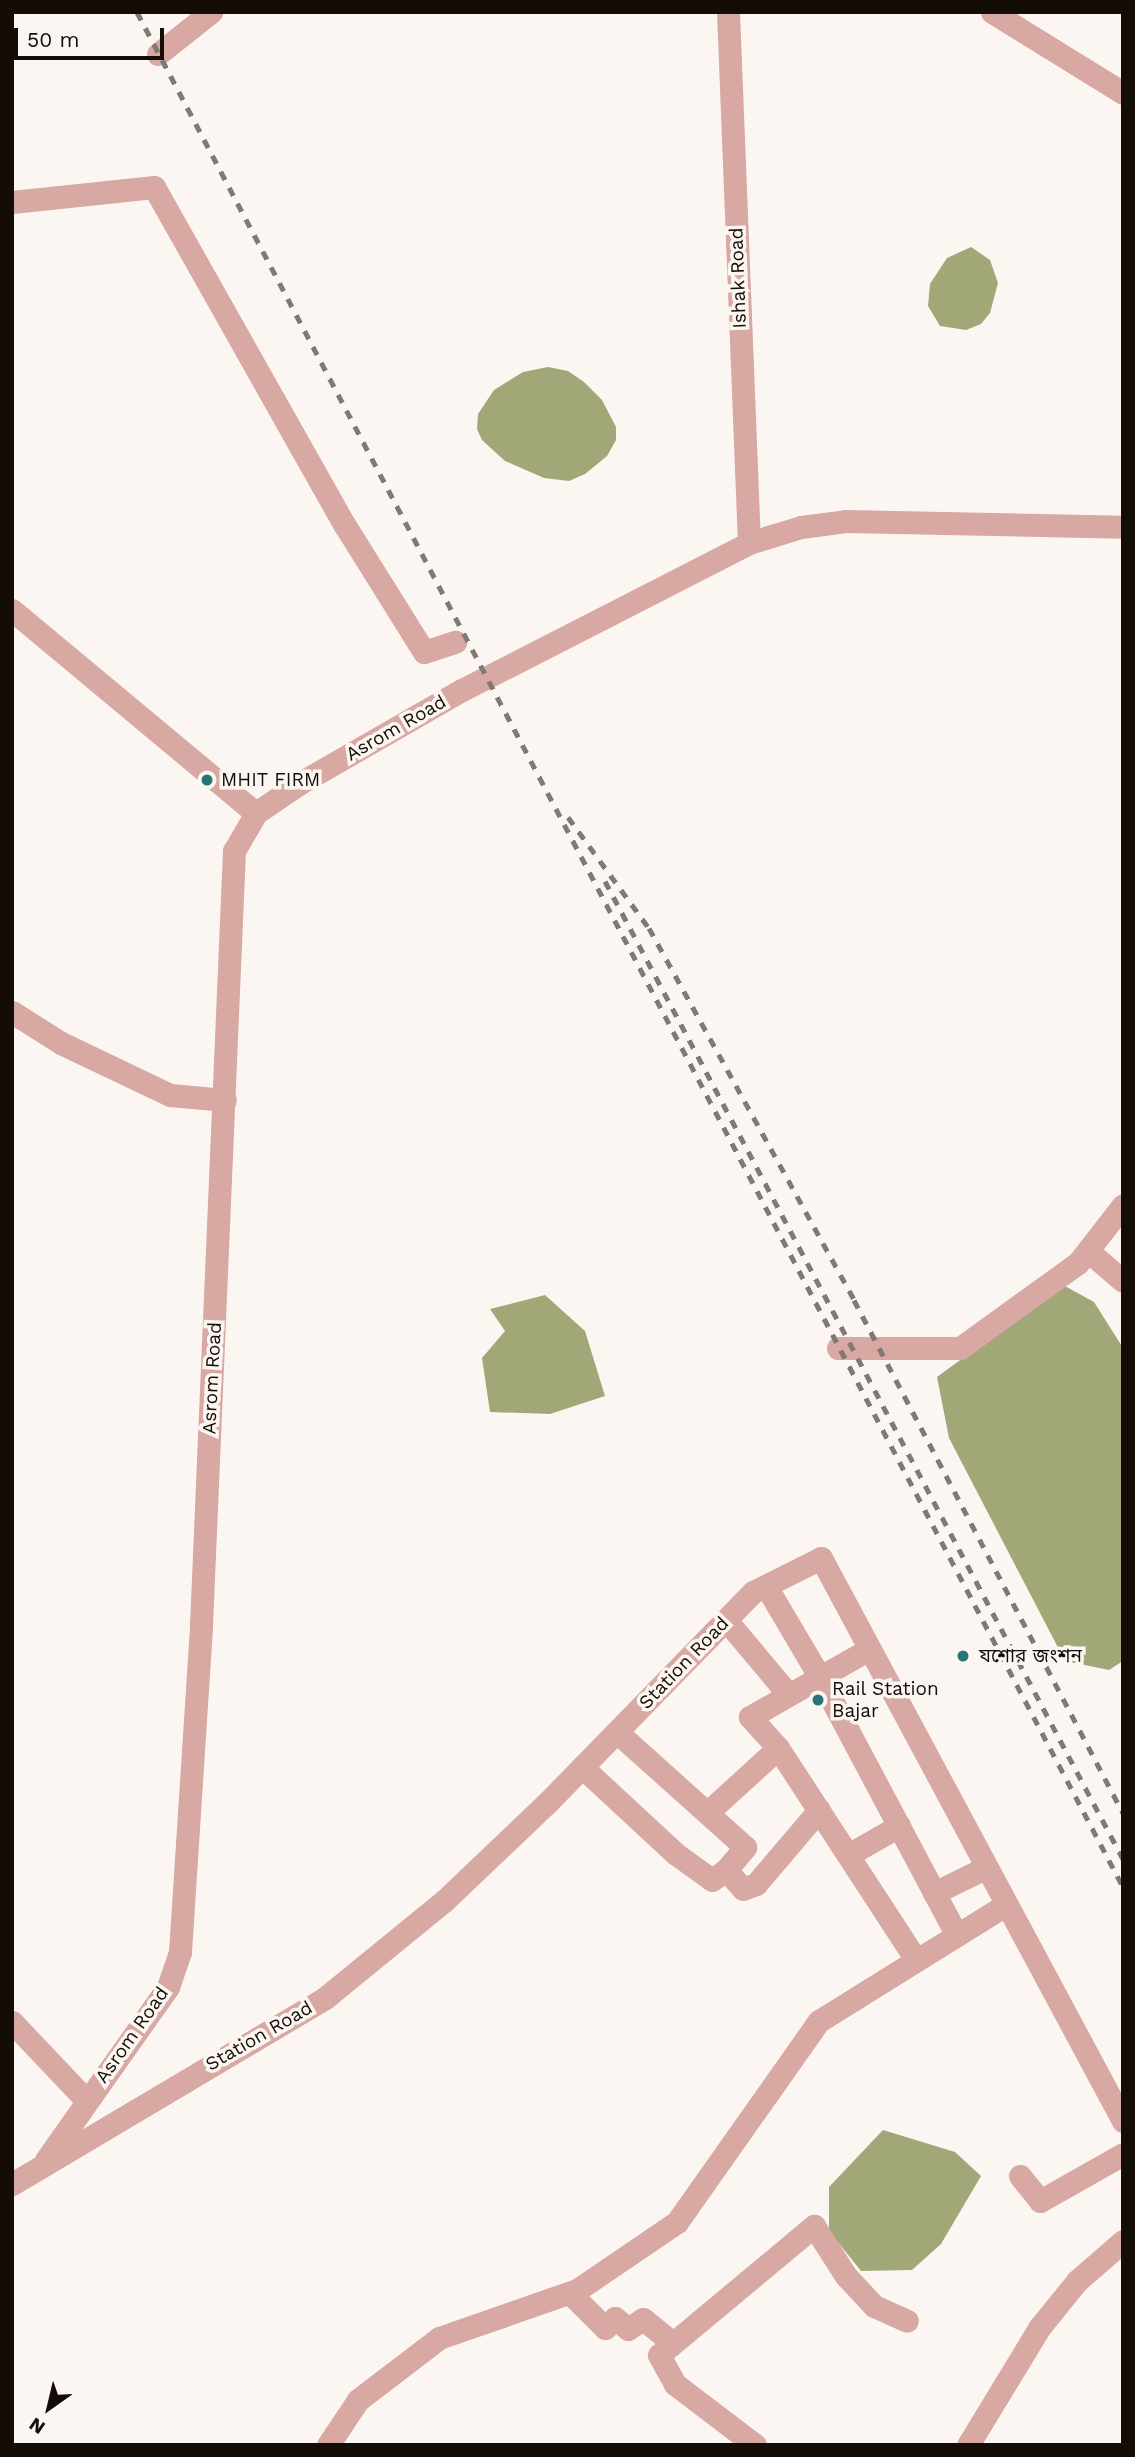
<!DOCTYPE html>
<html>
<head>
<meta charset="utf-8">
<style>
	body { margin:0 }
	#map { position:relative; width:1135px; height:2457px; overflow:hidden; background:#fcf6f3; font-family:"Work Sans","Noto Sans Bengali",sans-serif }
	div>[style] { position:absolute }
	.water>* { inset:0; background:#a1a777 }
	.minor>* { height:23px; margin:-11.5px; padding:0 11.5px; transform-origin:11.5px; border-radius:11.5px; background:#d8a8a2 }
	.rail>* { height:5px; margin-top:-2.5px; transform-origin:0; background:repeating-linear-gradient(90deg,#807974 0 9px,transparent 0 18px) }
	.dots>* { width:19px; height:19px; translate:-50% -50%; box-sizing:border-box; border:4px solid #fcf6f3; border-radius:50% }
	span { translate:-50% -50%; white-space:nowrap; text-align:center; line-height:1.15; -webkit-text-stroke:7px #fcf6f3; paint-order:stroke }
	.street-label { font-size:19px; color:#140c06 }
	.poi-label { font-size:19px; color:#140c06 }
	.left { translate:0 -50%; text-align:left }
	.frame { position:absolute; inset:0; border:14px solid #140c06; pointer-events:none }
	.north { position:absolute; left:14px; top:2373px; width:70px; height:70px; -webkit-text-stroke:5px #fcf6f3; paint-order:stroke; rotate:214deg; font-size:19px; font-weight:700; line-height:28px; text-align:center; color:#140c06 }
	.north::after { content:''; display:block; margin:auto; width:24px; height:32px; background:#140c06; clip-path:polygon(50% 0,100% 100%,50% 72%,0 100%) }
	.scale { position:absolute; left:14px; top:28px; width:150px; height:32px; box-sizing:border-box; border:4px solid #140c06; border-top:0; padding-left:9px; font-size:21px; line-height:24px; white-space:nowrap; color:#140c06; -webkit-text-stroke:5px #fcf6f3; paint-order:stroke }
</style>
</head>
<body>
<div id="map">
	<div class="water">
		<div style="clip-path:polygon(971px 247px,990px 260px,998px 283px,990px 313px,981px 324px,966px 330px,940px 326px,928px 306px,930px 284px,947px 258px)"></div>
		<div style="clip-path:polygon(548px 367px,568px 371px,584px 382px,602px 400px,616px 427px,616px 440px,607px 456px,585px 474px,569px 481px,544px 478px,505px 461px,482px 440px,477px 429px,478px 414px,494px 390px,523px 372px)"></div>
		<div style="clip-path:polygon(1063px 1285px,1094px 1302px,1123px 1348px,1123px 1661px,1109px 1670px,1065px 1661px,949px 1438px,937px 1377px)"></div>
		<div style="clip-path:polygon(545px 1295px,585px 1331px,605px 1396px,550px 1414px,490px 1412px,482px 1358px,505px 1331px,490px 1309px)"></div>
		<div style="clip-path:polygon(883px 2130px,955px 2152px,981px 2176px,941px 2244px,912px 2270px,861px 2271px,829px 2231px,829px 2187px)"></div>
	</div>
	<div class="minor">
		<div style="left:728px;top:12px;width:531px;rotate:87.74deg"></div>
		<div style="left:992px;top:12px;width:154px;rotate:31.7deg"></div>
		<div style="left:158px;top:54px;width:68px;rotate:-38.4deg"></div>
		<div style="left:12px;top:202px;width:143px;rotate:-6deg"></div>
		<div style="left:154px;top:187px;width:387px;rotate:60.6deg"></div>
		<div style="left:344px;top:524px;width:151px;rotate:58deg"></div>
		<div style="left:424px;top:652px;width:33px;rotate:-18deg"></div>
		<div style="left:12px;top:610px;width:317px;rotate:39.8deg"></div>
		<div style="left:12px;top:1012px;width:58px;rotate:32.3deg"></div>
		<div style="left:61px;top:1043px;width:121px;rotate:25.5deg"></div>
		<div style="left:170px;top:1095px;width:55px;rotate:5.2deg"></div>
		<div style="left:1088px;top:1251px;width:46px;rotate:40.6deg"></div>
		<div style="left:838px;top:1348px;width:122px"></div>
		<div style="left:960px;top:1348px;width:145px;rotate:-35.8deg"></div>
		<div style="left:1078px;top:1263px;width:73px;rotate:-52.2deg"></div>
		<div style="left:766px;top:1586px;width:104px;rotate:59.5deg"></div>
		<div style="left:819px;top:1676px;width:292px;rotate:62deg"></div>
		<div style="left:726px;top:1620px;width:97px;rotate:50deg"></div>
		<div style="left:778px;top:1748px;width:251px;rotate:56.9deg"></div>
		<div style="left:582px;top:1767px;width:128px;rotate:42.8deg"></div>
		<div style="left:676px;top:1854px;width:44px;rotate:35.8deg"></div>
		<div style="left:712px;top:1880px;width:17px;rotate:-36deg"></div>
		<div style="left:726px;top:1870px;width:30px;rotate:-50deg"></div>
		<div style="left:745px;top:1847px;width:172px;rotate:-138.1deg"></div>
		<div style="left:708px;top:1812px;width:95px;rotate:-42.4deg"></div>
		<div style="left:778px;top:1748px;width:42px;rotate:-132.1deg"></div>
		<div style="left:750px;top:1717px;width:137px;rotate:-29.7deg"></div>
		<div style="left:848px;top:1855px;width:59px;rotate:-29.6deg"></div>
		<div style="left:726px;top:1870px;width:25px;rotate:48deg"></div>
		<div style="left:743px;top:1889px;width:14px;rotate:-21deg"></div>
		<div style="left:756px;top:1884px;width:97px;rotate:-49.6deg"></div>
		<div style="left:934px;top:1893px;width:57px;rotate:-26.1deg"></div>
		<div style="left:12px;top:2022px;width:108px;rotate:46.5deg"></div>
		<div style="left:46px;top:2160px;width:212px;rotate:-54.8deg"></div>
		<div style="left:168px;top:1987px;width:37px;rotate:-71deg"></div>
		<div style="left:180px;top:1952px;width:328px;rotate:-86.3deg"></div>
		<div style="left:201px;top:1625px;width:775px;rotate:-87.56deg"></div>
		<div style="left:234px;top:851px;width:44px;rotate:-59.9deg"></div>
		<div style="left:256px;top:813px;width:53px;rotate:-34.3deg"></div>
		<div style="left:300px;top:783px;width:187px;rotate:-29.9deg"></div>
		<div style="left:462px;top:690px;width:322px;rotate:-27.1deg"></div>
		<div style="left:749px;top:543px;width:54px;rotate:-17.1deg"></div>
		<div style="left:801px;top:527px;width:45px;rotate:-7.6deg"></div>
		<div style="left:846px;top:521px;width:277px;rotate:1.2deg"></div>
		<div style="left:1020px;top:2176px;width:32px;rotate:51deg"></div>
		<div style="left:1040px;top:2201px;width:95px;rotate:-29.5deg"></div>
		<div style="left:12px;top:2184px;width:364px;rotate:-30.7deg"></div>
		<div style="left:325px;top:1998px;width:154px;rotate:-39.2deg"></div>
		<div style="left:444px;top:1901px;width:144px;rotate:-43.6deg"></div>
		<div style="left:548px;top:1802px;width:293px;rotate:-45.7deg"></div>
		<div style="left:753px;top:1592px;width:76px;rotate:-26.6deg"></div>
		<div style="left:821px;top:1558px;width:639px;rotate:61.79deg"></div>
		<div style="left:570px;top:2293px;width:49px;rotate:45deg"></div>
		<div style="left:605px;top:2328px;width:14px;rotate:-45deg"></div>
		<div style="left:615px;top:2318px;width:17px;rotate:40deg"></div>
		<div style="left:628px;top:2329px;width:18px;rotate:-34deg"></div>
		<div style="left:643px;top:2319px;width:38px;rotate:39deg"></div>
		<div style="left:328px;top:2445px;width:54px;rotate:-56.3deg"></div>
		<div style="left:358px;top:2400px;width:102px;rotate:-37.4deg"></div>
		<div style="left:439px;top:2338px;width:146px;rotate:-19.2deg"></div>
		<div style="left:577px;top:2290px;width:121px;rotate:-34.2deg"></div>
		<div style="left:677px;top:2222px;width:246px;rotate:-54.8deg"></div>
		<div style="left:819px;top:2021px;width:219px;rotate:-31.9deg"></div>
		<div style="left:755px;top:2445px;width:101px;rotate:-142.7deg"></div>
		<div style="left:675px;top:2384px;width:33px;rotate:-119deg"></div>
		<div style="left:659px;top:2355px;width:202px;rotate:-39.8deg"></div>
		<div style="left:814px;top:2226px;width:59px;rotate:57.4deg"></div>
		<div style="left:846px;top:2276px;width:41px;rotate:47deg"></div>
		<div style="left:874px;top:2306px;width:36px;rotate:24deg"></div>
		<div style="left:968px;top:2445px;width:137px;rotate:-58.7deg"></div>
		<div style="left:1039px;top:2328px;width:60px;rotate:-51deg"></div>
		<div style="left:1077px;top:2281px;width:61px;rotate:-41deg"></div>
	</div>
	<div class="rail">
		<div style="left:137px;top:12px;width:2118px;rotate:62.26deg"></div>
		<div style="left:568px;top:817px;width:137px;rotate:53.9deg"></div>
		<div style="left:649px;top:928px;width:425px;rotate:61.1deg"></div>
		<div style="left:854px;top:1300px;width:579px;rotate:62.33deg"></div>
		<div style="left:605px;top:881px;width:1107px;rotate:62.09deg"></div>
	</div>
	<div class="dots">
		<div style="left:207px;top:780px;background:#2a7479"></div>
		<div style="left:963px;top:1656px;background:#2a7479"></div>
		<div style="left:818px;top:1700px;background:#2a7479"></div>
	</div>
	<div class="street-label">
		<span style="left:738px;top:278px;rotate:-92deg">Ishak Road</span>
		<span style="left:396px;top:728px;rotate:-30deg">Asrom Road</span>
		<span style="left:212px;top:1378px;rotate:-87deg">Asrom Road</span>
		<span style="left:684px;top:1663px;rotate:-46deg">Station Road</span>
		<span style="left:132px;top:2035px;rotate:-55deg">Asrom Road</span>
		<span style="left:259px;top:2036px;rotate:-30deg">Station Road</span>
	</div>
	<div class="poi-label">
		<span class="left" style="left:221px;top:780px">MHIT FIRM</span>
		<span class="left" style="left:979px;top:1656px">যশোর জংশন</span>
		<span class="left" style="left:832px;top:1700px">Rail Station<br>Bajar</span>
	</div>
	<div class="frame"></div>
	<div class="north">N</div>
	<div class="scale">50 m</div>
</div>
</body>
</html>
